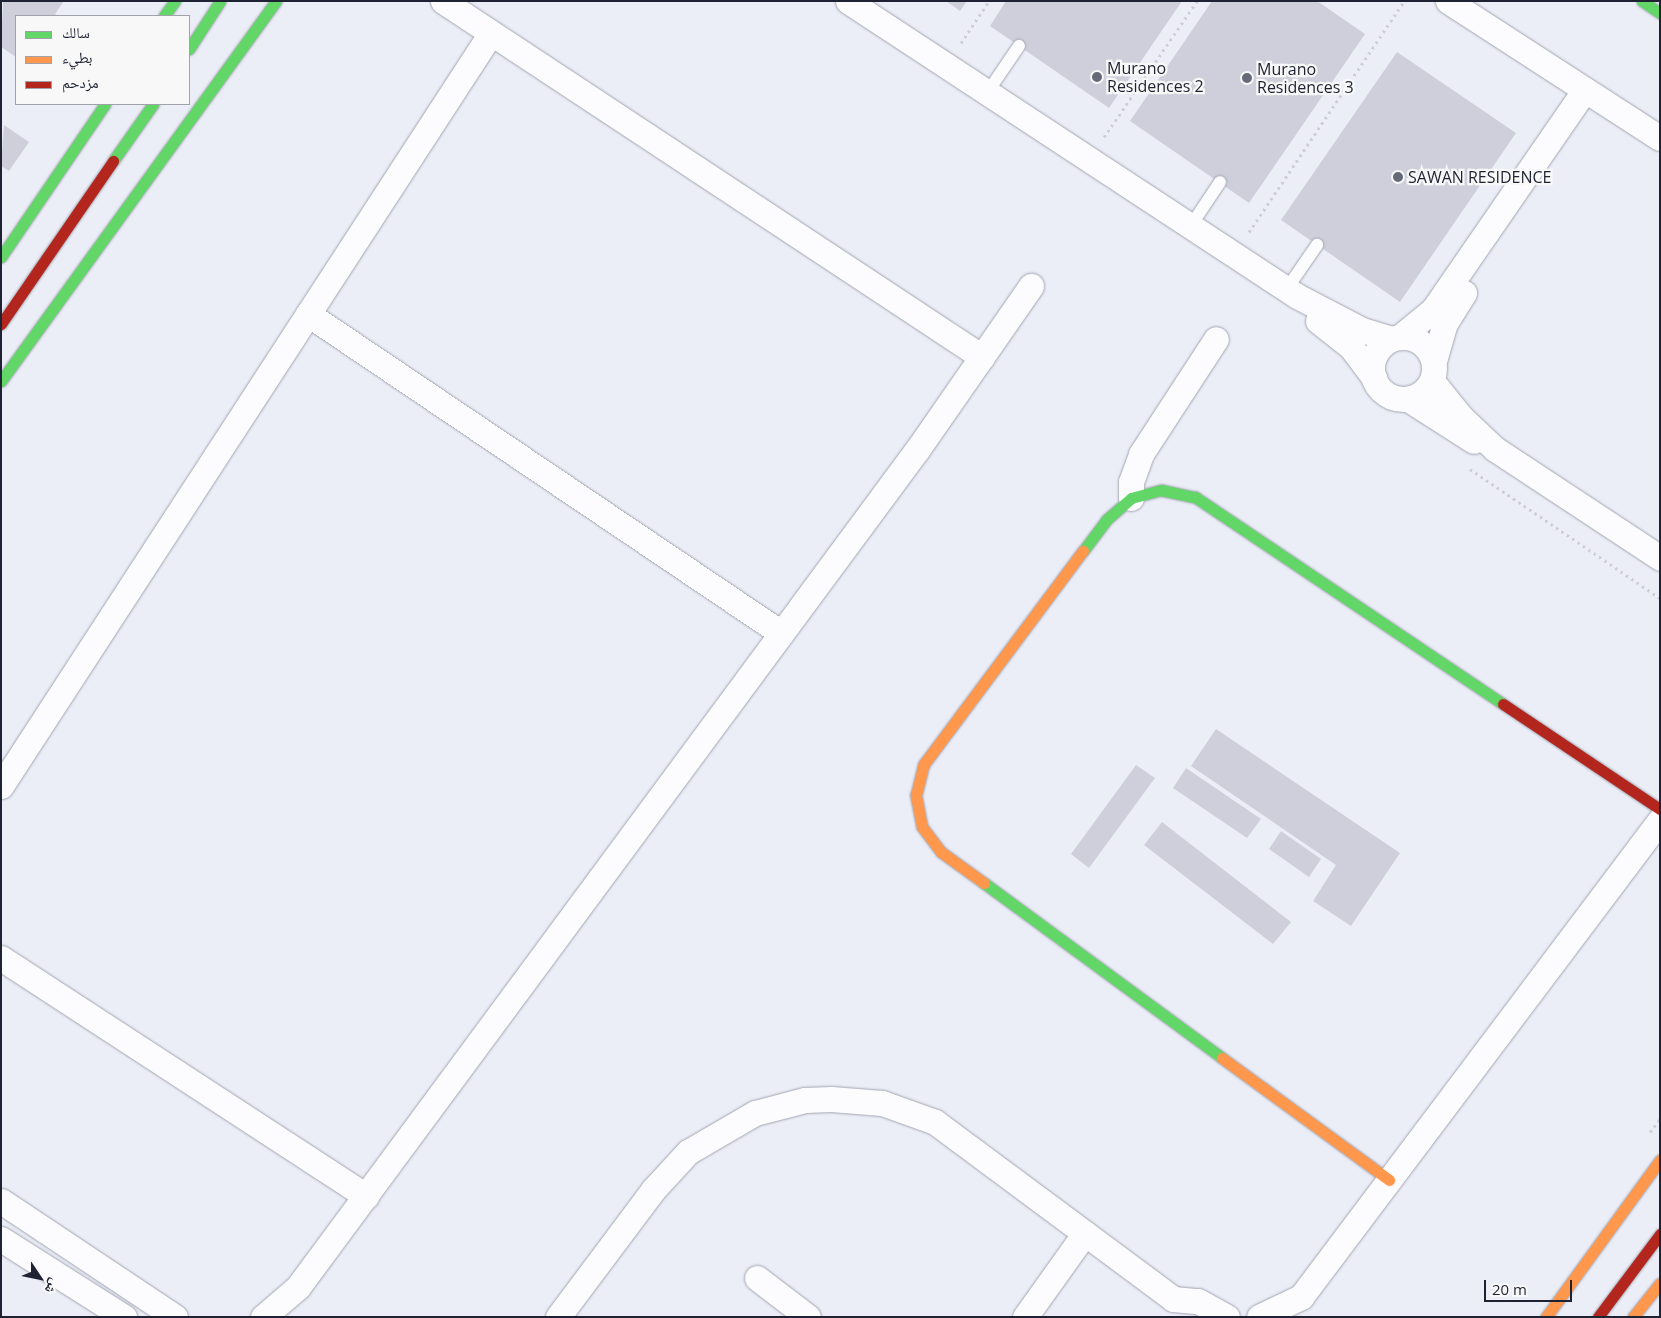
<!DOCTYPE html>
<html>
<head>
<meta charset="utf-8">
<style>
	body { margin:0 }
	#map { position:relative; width:1661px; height:1318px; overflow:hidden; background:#ebeef7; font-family:"Open Sans","Noto Naskh Arabic",sans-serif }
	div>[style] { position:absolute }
	.building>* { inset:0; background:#cfcfdb }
	.path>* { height:3px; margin-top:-1.5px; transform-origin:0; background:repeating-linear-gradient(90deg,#ceced3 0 2.5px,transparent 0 6.5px) }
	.roads { filter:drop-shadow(0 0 1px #a2a5b1) drop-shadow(0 0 1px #a2a5b1) }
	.lane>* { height:12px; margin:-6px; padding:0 6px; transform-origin:6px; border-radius:6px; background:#fcfcfe }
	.street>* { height:25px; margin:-12.5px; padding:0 12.5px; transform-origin:12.5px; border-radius:12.5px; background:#fcfcfe }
	.street>.ring { margin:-12.5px; padding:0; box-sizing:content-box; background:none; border:25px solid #fcfcfe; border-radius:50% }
	.fast>* { height:11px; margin:-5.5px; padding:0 5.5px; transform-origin:5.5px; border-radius:5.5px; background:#63d668 }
	.slow>* { height:11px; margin:-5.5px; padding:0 5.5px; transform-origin:5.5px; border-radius:5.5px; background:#ff974d }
	.jam>* { height:11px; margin:-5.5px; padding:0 5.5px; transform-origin:5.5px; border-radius:5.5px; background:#b3261e }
	.dots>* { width:14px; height:14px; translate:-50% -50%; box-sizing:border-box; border:2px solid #f8f8f8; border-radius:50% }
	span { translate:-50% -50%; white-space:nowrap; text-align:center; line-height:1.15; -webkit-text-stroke:4.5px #f8f8f8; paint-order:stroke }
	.poi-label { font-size:16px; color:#1f2232 }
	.left { translate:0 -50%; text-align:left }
	.frame { position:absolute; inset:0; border:2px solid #1f2232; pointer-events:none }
	.legend { position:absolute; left:15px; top:15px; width:175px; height:90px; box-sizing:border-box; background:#f8f8f8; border:1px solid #a1a2a9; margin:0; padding:6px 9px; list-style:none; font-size:15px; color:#1f2232 }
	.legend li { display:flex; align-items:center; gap:10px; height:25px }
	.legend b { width:25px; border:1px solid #a1a2a9 }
	.north { position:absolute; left:15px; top:1253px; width:50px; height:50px; -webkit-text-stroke:4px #f8f8f8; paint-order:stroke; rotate:124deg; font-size:14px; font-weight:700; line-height:20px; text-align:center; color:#1f2232 }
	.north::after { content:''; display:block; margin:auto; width:18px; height:22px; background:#1f2232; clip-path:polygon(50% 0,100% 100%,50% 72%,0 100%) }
	.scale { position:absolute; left:1484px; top:1280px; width:88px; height:22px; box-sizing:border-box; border:2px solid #1f2232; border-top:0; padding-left:6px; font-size:15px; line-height:18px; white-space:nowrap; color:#1f2232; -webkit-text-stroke:4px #f8f8f8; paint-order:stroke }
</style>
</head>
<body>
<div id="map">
	<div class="building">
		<div style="clip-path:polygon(3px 1px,64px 1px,55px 14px,58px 16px,16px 16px,16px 57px,1px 47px)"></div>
		<div style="clip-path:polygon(946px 1px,967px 1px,960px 11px)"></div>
		<div style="clip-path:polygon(1006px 1px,1182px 1px,1109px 108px,990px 26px)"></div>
		<div style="clip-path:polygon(1212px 1px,1317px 1px,1365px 34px,1249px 203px,1130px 121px)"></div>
		<div style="clip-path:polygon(1397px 52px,1516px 133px,1400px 302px,1281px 220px)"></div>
		<div style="clip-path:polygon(4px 125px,29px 142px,9px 171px,1px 166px)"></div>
		<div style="clip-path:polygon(1216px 729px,1400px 853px,1351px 926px,1313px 901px,1336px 865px,1191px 766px)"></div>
		<div style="clip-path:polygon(1136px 765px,1155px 778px,1089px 868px,1071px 854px)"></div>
		<div style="clip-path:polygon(1186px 768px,1261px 819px,1247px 838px,1173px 788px)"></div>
		<div style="clip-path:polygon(1162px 822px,1291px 922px,1273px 944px,1144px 845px)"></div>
		<div style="clip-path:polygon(1281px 831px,1321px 859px,1309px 877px,1269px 849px)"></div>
	</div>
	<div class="path">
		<div style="left:961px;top:43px;width:50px;rotate:-56.3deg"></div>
		<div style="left:1104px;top:137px;width:165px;rotate:-55.6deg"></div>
		<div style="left:1249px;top:232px;width:278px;rotate:-56.1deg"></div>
		<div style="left:1470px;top:469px;width:230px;rotate:34.2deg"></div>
		<div style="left:1650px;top:1132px;width:16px;rotate:-52deg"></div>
	</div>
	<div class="roads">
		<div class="lane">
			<div style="left:987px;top:93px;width:57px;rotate:-55.8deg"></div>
			<div style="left:1190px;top:227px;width:54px;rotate:-56.3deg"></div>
			<div style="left:1286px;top:290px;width:55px;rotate:-55.4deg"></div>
		</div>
		<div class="street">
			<div style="left:443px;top:1px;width:646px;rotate:33.44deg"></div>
			<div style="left:848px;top:1px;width:537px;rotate:33.31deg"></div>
			<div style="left:1297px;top:296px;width:73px;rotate:27.6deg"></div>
			<div style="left:1362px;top:330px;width:30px;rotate:17deg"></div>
			<div style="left:1448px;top:1px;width:252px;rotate:32.9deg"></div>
			<div style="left:308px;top:314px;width:571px;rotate:34deg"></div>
			<div style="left:1318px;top:321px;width:42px;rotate:38.2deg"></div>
			<div style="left:1351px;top:347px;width:39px;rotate:53deg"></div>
			<div class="ring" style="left:1372px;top:337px;width:37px;height:37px"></div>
			<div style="left:1400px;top:337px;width:43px;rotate:-39.3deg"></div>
			<div style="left:1433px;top:310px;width:267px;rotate:-55.4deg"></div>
			<div style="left:1434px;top:361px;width:37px;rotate:-74deg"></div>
			<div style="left:1444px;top:325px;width:38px;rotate:-58deg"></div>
			<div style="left:1432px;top:381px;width:46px;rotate:51.1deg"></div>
			<div style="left:1461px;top:417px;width:47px;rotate:43.3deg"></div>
			<div style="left:1495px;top:449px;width:198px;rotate:33.4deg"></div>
			<div style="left:1408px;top:399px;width:78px;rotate:32.5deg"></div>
			<div style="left:1131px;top:498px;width:16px;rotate:-90deg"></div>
			<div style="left:1131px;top:482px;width:30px;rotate:-70deg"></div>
			<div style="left:1141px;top:454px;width:137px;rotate:-56.9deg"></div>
			<div style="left:1px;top:786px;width:898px;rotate:-56.95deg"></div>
			<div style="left:1px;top:958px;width:436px;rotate:33.1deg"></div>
			<div style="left:1px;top:1201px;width:209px;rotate:33.7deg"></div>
			<div style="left:1px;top:1239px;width:146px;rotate:32.4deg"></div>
			<div style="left:757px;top:1278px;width:64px;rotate:37.4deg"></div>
			<div style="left:263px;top:1317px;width:46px;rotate:-40.6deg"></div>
			<div style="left:298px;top:1287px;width:1041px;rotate:-53.52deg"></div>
			<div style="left:917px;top:450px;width:200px;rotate:-55.2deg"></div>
			<div style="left:558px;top:1317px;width:159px;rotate:-53.2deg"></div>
			<div style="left:653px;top:1190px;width:52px;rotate:-47.4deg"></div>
			<div style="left:688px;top:1152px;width:78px;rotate:-30.2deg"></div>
			<div style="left:755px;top:1113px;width:52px;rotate:-14.6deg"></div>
			<div style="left:805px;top:1100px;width:26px;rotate:-2deg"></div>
			<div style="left:831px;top:1099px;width:51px;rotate:4.5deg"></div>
			<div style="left:882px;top:1103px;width:56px;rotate:19.7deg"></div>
			<div style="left:935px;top:1122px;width:297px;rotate:36.6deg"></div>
			<div style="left:1173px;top:1299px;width:25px;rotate:5deg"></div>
			<div style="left:1198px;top:1301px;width:33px;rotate:29deg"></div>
			<div style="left:1025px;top:1317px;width:103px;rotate:-54.5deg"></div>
			<div style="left:1259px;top:1317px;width:47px;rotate:-25.5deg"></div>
			<div style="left:1301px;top:1297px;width:597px;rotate:-53.03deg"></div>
		</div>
		<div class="fast">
			<div style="left:1642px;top:1px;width:22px;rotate:34deg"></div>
			<div style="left:164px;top:16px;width:19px;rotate:-54deg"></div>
			<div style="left:189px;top:49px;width:57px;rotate:-57.1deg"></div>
			<div style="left:113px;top:161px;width:70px;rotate:-54.9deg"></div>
			<div style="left:1px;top:257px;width:185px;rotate:-55.8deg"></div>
			<div style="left:1px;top:381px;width:469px;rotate:-54.1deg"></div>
			<div style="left:1083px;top:551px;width:39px;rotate:-53deg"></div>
			<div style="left:1106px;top:520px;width:33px;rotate:-41deg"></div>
			<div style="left:1131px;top:498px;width:31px;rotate:-15deg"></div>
			<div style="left:1161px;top:490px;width:35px;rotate:12deg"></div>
			<div style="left:1195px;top:497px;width:371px;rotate:33.9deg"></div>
			<div style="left:984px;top:883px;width:295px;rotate:36.3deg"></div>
		</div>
		<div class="slow">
			<div style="left:984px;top:883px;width:53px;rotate:-144.2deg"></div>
			<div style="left:941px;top:852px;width:31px;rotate:-127deg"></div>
			<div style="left:922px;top:827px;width:33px;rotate:-101deg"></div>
			<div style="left:916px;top:795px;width:32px;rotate:-76deg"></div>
			<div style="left:924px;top:764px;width:266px;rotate:-53.3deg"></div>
			<div style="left:1222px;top:1058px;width:207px;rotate:36.1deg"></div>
			<div style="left:1546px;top:1317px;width:194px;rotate:-54deg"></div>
			<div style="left:1633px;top:1317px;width:43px;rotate:-51.5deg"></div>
		</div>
		<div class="jam">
			<div style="left:1px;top:324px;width:198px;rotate:-55.5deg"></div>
			<div style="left:1503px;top:704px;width:189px;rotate:33.8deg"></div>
			<div style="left:1598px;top:1317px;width:104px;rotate:-53.2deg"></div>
		</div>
	</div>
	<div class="dots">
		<div style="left:1097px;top:77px;background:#666977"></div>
		<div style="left:1247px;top:78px;background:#666977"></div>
		<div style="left:1398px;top:177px;background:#666977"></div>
	</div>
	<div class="poi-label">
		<span class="left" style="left:1107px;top:77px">Murano<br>Residences 2</span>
		<span class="left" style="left:1257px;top:78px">Murano<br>Residences 3</span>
		<span class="left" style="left:1408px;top:177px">SAWAN RESIDENCE</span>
	</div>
	<div class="frame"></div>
	<ul class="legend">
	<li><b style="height:6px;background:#63d668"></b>سالك</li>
	<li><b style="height:6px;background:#ff974d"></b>بطيء</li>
	<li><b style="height:6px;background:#b3261e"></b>مزدحم</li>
	</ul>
	<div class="north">ش</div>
	<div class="scale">20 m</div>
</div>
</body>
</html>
